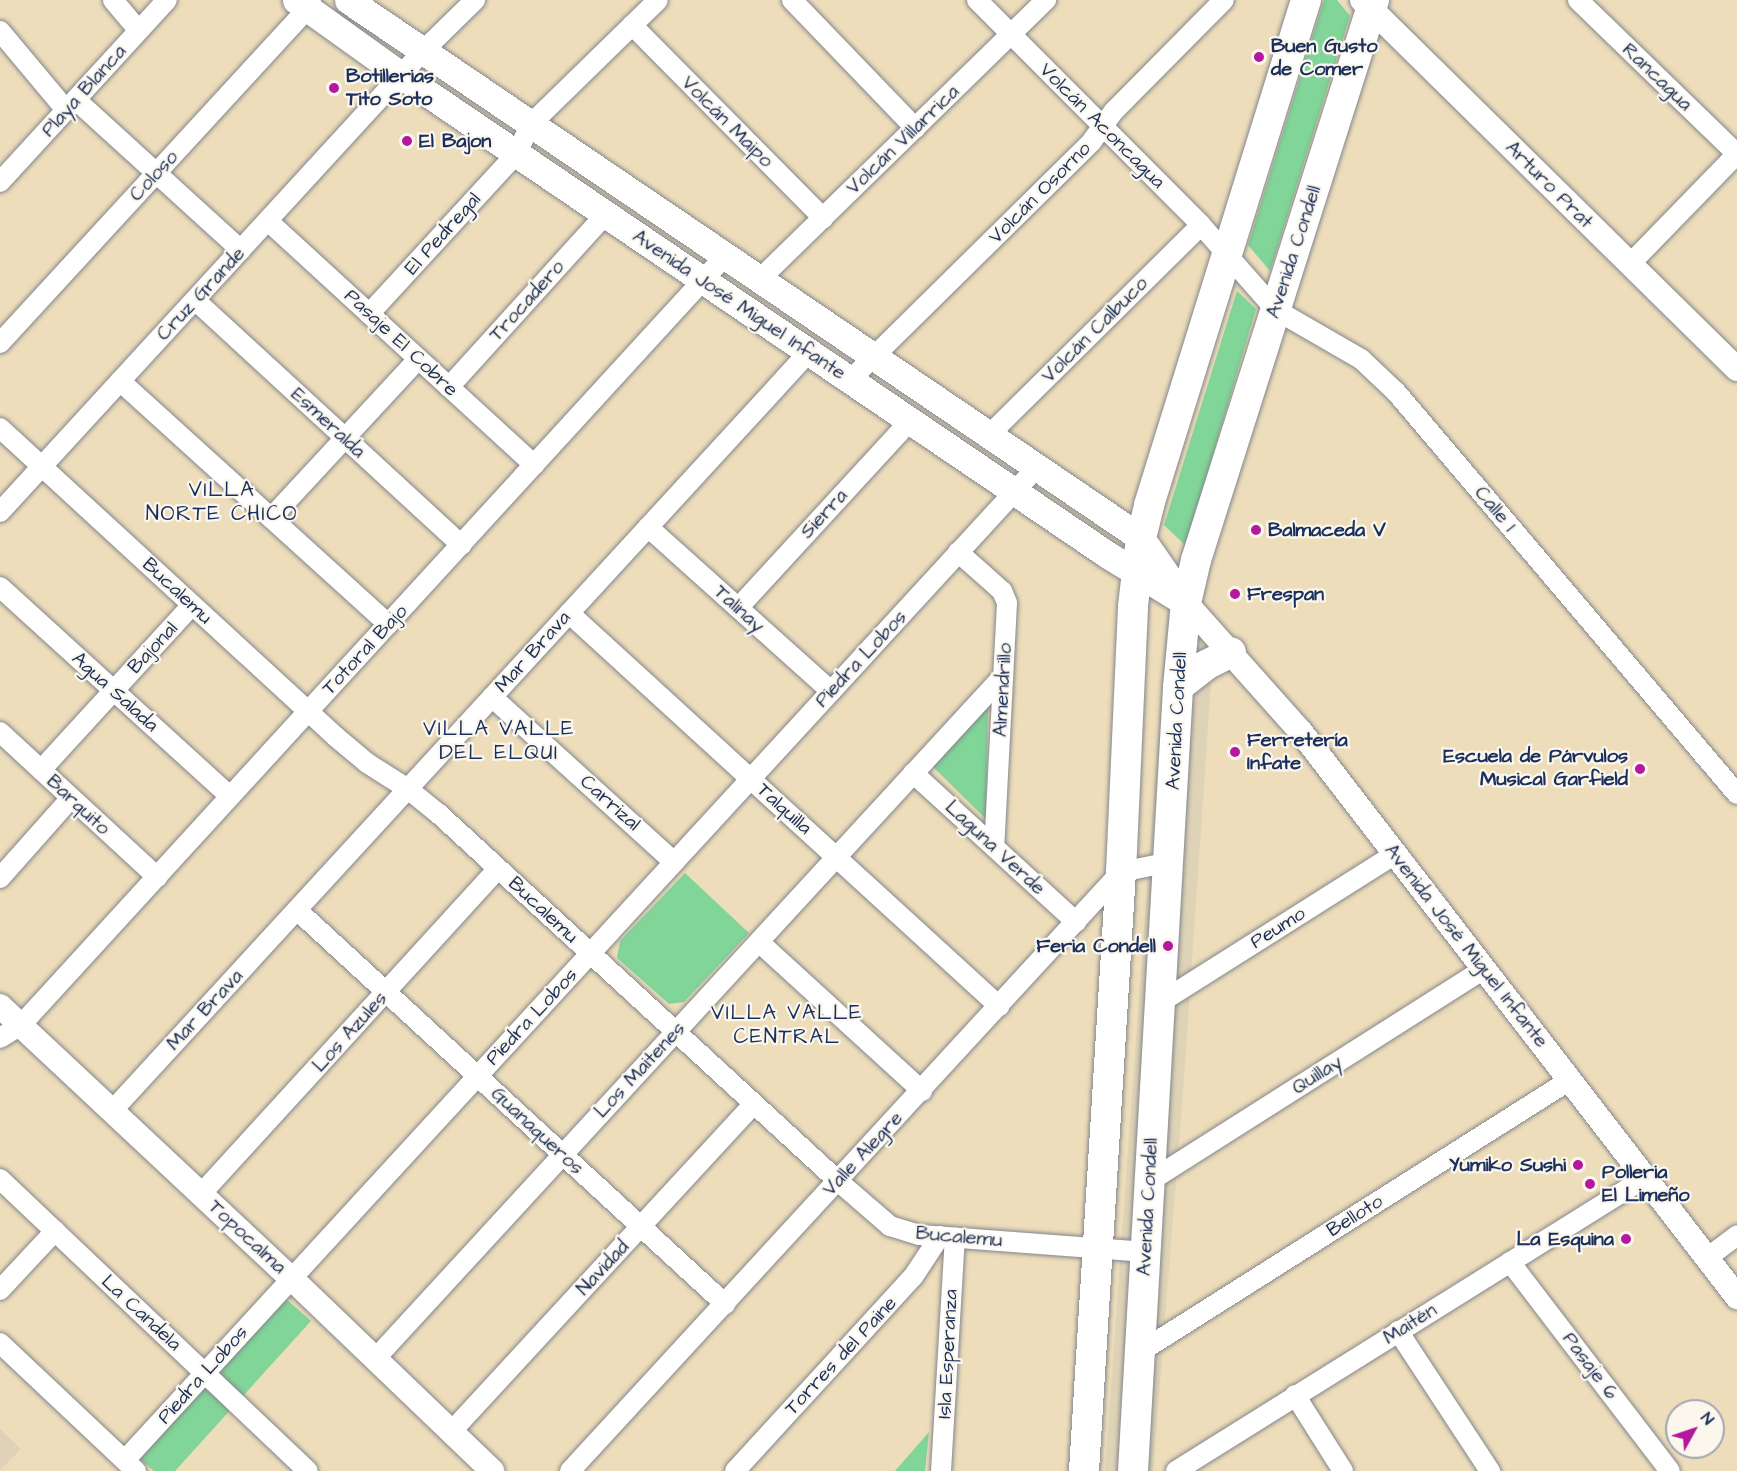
<!DOCTYPE html>
<html>
<head>
<meta charset="utf-8">
<style>
	body { margin:0 }
	#map { position:relative; width:1737px; height:1471px; overflow:hidden; background:#edddba; font-family:"Architects Daughter",sans-serif }
	div>[style] { position:absolute }
	.built>* { inset:0; background:#ded3b6 }
	.green>* { inset:0; background:#81d598 }
	.roads { filter:drop-shadow(0 0 2px #84868c) drop-shadow(0 0 2px #84868c) }
	.minor>* { height:20px; margin:-10px; padding:0 10px; transform-origin:10px; border-radius:10px; background:#fff }
	.tertiary>* { height:24px; margin:-12px; padding:0 12px; transform-origin:12px; border-radius:12px; background:#fff }
	.secondary>* { height:27px; margin:-13.5px; padding:0 13.5px; transform-origin:13.5px; border-radius:13.5px; background:#fff }
	.primary>* { height:30px; margin:-15px; padding:0 15px; transform-origin:15px; border-radius:15px; background:#fff }
	.dots>* { width:16px; height:16px; translate:-50% -50%; box-sizing:border-box; border:3px solid #fbf7ec; border-radius:50% }
	span { translate:-50% -50%; white-space:nowrap; text-align:center; line-height:1.15; -webkit-text-stroke:4.5px #fbf7ec; paint-order:stroke }
	.poi-label { font-size:20px; color:#1b2f5e; font-weight:700 }
	.left { translate:0 -50%; text-align:left }
	.right { translate:-100% -50%; text-align:right }
	.street-label { font-size:20px; color:#1b2f5e }
	.neighbourhood-label { font-size:21px; color:#1b2f5e; letter-spacing:1.5px }
	.north { position:absolute; left:1665px; top:1399px; width:60px; height:60px; box-sizing:border-box; background:#fbf7ec; border:2px solid #a1a7b3; border-radius:50%; rotate:50deg; font-size:16px; font-weight:700; line-height:24px; text-align:center; color:#1b2f5e }
	.north::after { content:''; display:block; margin:auto; width:21px; height:27px; background:#b5179e; clip-path:polygon(50% 0,100% 100%,50% 72%,0 100%) }
</style>
</head>
<body>
<div id="map">
	<div class="built">
		<div style="clip-path:polygon(1167px 610px,1213px 652px,1184px 1078px,1153px 1471px,1105px 1471px)"></div>
		<div style="clip-path:polygon(0 1429px,21px 1449px,0 1470px)"></div>
	</div>
	<div class="green">
		<div style="clip-path:polygon(1324px 0,1337px 0,1350px 16px,1270px 271px,1248px 245px)"></div>
		<div style="clip-path:polygon(1237px 291px,1256px 309px,1186px 546px,1164px 525px)"></div>
		<div style="clip-path:polygon(988px 703px,986px 819px,931px 765px)"></div>
		<div style="clip-path:polygon(685px 873px,749px 933px,684px 1002px,669px 1004px,617px 958px,620px 941px)"></div>
		<div style="clip-path:polygon(285px 1298px,311px 1321px,175px 1471px,154px 1471px,140px 1459px)"></div>
		<div style="clip-path:polygon(929px 1432px,925px 1471px,895px 1471px)"></div>
	</div>
	<div class="roads">
		<div class="minor">
			<div style="left:113px;top:0;width:40px;rotate:50deg"></div>
			<div style="left:792px;top:0;width:178px;rotate:46.1deg"></div>
			<div style="left:977px;top:0;width:317px;rotate:45.1deg"></div>
			<div style="left:1201px;top:225px;width:113px;rotate:48.6deg"></div>
			<div style="left:1276px;top:310px;width:98px;rotate:30deg"></div>
			<div style="left:1361px;top:359px;width:48px;rotate:43.3deg"></div>
			<div style="left:1396px;top:392px;width:527px;rotate:49.69deg"></div>
			<div style="left:1578px;top:0;width:221px;rotate:44.1deg"></div>
			<div style="left:632px;top:25px;width:272px;rotate:45.3deg"></div>
			<div style="left:0;top:31px;width:103px;rotate:50.1deg"></div>
			<div style="left:76px;top:100px;width:223px;rotate:42.3deg"></div>
			<div style="left:0;top:182px;width:247px;rotate:-47.5deg"></div>
			<div style="left:268px;top:221px;width:361px;rotate:42.5deg"></div>
			<div style="left:1630px;top:264px;width:153px;rotate:-45.8deg"></div>
			<div style="left:760px;top:279px;width:400px;rotate:-44.3deg"></div>
			<div style="left:195px;top:300px;width:362px;rotate:42.6deg"></div>
			<div style="left:369px;top:314px;width:217px;rotate:-47.4deg"></div>
			<div style="left:516px;top:154px;width:34px;rotate:-63deg"></div>
			<div style="left:531px;top:124px;width:177px;rotate:-44.3deg"></div>
			<div style="left:0;top:343px;width:449px;rotate:-47.4deg"></div>
			<div style="left:304px;top:12px;width:14px;rotate:-60deg"></div>
			<div style="left:850px;top:380px;width:340px;rotate:-44.6deg"></div>
			<div style="left:1092px;top:141px;width:37px;rotate:-54deg"></div>
			<div style="left:1114px;top:111px;width:156px;rotate:-45.3deg"></div>
			<div style="left:120px;top:381px;width:362px;rotate:42.2deg"></div>
			<div style="left:449px;top:387px;width:234px;rotate:-47.8deg"></div>
			<div style="left:0;top:428px;width:456px;rotate:42.6deg"></div>
			<div style="left:336px;top:737px;width:40px;rotate:40deg"></div>
			<div style="left:367px;top:763px;width:49px;rotate:32.4deg"></div>
			<div style="left:408px;top:789px;width:40px;rotate:39deg"></div>
			<div style="left:439px;top:814px;width:542px;rotate:42.61deg"></div>
			<div style="left:838px;top:1181px;width:69px;rotate:40.9deg"></div>
			<div style="left:890px;top:1226px;width:31px;rotate:17deg"></div>
			<div style="left:920px;top:1235px;width:227px;rotate:4.3deg"></div>
			<div style="left:989px;top:435px;width:298px;rotate:-44.7deg"></div>
			<div style="left:0;top:512px;width:626px;rotate:-47.46deg"></div>
			<div style="left:423px;top:51px;width:73px;rotate:-44.4deg"></div>
			<div style="left:271px;top:518px;width:217px;rotate:-47.2deg"></div>
			<div style="left:648px;top:527px;width:246px;rotate:41.9deg"></div>
			<div style="left:958px;top:552px;width:59px;rotate:41.6deg"></div>
			<div style="left:1002px;top:591px;width:13px;rotate:67deg"></div>
			<div style="left:1007px;top:603px;width:244px;rotate:93deg"></div>
			<div style="left:0;top:587px;width:311px;rotate:42.3deg"></div>
			<div style="left:738px;top:608px;width:254px;rotate:-47.4deg"></div>
			<div style="left:569px;top:613px;width:583px;rotate:42.43deg"></div>
			<div style="left:492px;top:697px;width:246px;rotate:42.2deg"></div>
			<div style="left:0;top:732px;width:214px;rotate:42.7deg"></div>
			<div style="left:41px;top:770px;width:224px;rotate:-47.5deg"></div>
			<div style="left:913px;top:773px;width:221px;rotate:42.4deg"></div>
			<div style="left:0;top:878px;width:107px;rotate:-48.4deg"></div>
			<div style="left:297px;top:910px;width:582px;rotate:42.63deg"></div>
			<div style="left:759px;top:942px;width:221px;rotate:42.4deg"></div>
			<div style="left:1161px;top:1002px;width:277px;rotate:-32.3deg"></div>
			<div style="left:0;top:1038px;width:25px;rotate:-32deg"></div>
			<div style="left:21px;top:1025px;width:1043px;rotate:-47.53deg"></div>
			<div style="left:112px;top:1111px;width:1030px;rotate:-47.44deg"></div>
			<div style="left:0;top:1179px;width:424px;rotate:43.5deg"></div>
			<div style="left:1150px;top:1181px;width:396px;rotate:-32.4deg"></div>
			<div style="left:201px;top:1194px;width:440px;rotate:-47.6deg"></div>
			<div style="left:1707px;top:1258px;width:38px;rotate:-37deg"></div>
			<div style="left:1510px;top:1262px;width:263px;rotate:52.6deg"></div>
			<div style="left:0;top:1290px;width:81px;rotate:-47deg"></div>
			<div style="left:1398px;top:1331px;width:168px;rotate:56.7deg"></div>
			<div style="left:0;top:1343px;width:187px;rotate:43.3deg"></div>
			<div style="left:1140px;top:1352px;width:509px;rotate:-32.32deg"></div>
			<div style="left:375px;top:1359px;width:928px;rotate:-47.4deg"></div>
			<div style="left:1295px;top:1395px;width:90px;rotate:57.7deg"></div>
			<div style="left:451px;top:1432px;width:447px;rotate:-47.3deg"></div>
			<div style="left:125px;top:1460px;width:1348px;rotate:-47.43deg"></div>
			<div style="left:570px;top:1471px;width:814px;rotate:-47.39deg"></div>
			<div style="left:1121px;top:872px;width:50px;rotate:-11.5deg"></div>
			<div style="left:735px;top:1471px;width:263px;rotate:-47.5deg"></div>
			<div style="left:913px;top:1277px;width:49px;rotate:-56.6deg"></div>
			<div style="left:941px;top:1471px;width:234px;rotate:-86.6deg"></div>
			<div style="left:1176px;top:1471px;width:553px;rotate:-31.99deg"></div>
		</div>
		<div class="tertiary">
			<div style="left:1362px;top:0;width:526px;rotate:44.54deg"></div>
			<div style="left:1186px;top:603px;width:173px;rotate:48.3deg"></div>
			<div style="left:1301px;top:732px;width:714px;rotate:52.34deg"></div>
			<div style="left:0;top:1006px;width:398px;rotate:43.1deg"></div>
			<div style="left:291px;top:1278px;width:279px;rotate:43.8deg"></div>
		</div>
		<div class="secondary">
			<div style="left:296px;top:0;width:130px;rotate:35.6deg"></div>
			<div style="left:402px;top:76px;width:853px;rotate:34.16deg"></div>
			<div style="left:1108px;top:555px;width:92px;rotate:31.6deg"></div>
			<div style="left:348px;top:0;width:958px;rotate:34.15deg"></div>
			<div style="left:1141px;top:538px;width:72px;rotate:55.2deg"></div>
		</div>
		<div class="primary">
			<div style="left:1178px;top:687px;width:36px;rotate:-38deg"></div>
			<div style="left:1206px;top:665px;width:28px;rotate:-27deg"></div>
			<div style="left:1084px;top:1471px;width:600px;rotate:-86.47deg"></div>
			<div style="left:1121px;top:872px;width:266px;rotate:-87.4deg"></div>
			<div style="left:1133px;top:606px;width:68px;rotate:-83.3deg"></div>
			<div style="left:1141px;top:538px;width:34px;rotate:-76deg"></div>
			<div style="left:1149px;top:505px;width:529px;rotate:-72.73deg"></div>
			<div style="left:1133px;top:1471px;width:785px;rotate:-86.71deg"></div>
			<div style="left:1178px;top:687px;width:84px;rotate:-84.6deg"></div>
			<div style="left:1186px;top:603px;width:44px;rotate:-76.9deg"></div>
			<div style="left:1196px;top:560px;width:588px;rotate:-72.37deg"></div>
		</div>
	</div>
	<div class="dots">
		<div style="left:1259px;top:57px;background:#b5179e"></div>
		<div style="left:334px;top:88px;background:#b5179e"></div>
		<div style="left:407px;top:141px;background:#b5179e"></div>
		<div style="left:1256px;top:530px;background:#b5179e"></div>
		<div style="left:1235px;top:594px;background:#b5179e"></div>
		<div style="left:1235px;top:752px;background:#b5179e"></div>
		<div style="left:1640px;top:769px;background:#b5179e"></div>
		<div style="left:1168px;top:946px;background:#b5179e"></div>
		<div style="left:1578px;top:1165px;background:#b5179e"></div>
		<div style="left:1590px;top:1184px;background:#b5179e"></div>
		<div style="left:1626px;top:1239px;background:#b5179e"></div>
	</div>
	<div class="poi-label">
		<span class="left" style="left:1271px;top:58px">Buen Gusto<br>de Comer</span>
		<span class="left" style="left:346px;top:88px">Botillerias<br>Tito Soto</span>
		<span class="left" style="left:419px;top:141px">El Bajon</span>
		<span class="left" style="left:1268px;top:530px">Balmaceda V</span>
		<span class="left" style="left:1247px;top:594px">Frespan</span>
		<span class="left" style="left:1247px;top:752px">Ferretería<br>Infate</span>
		<span class="right" style="left:1628px;top:768px">Escuela de Párvulos<br>Musical Garfield</span>
		<span class="right" style="left:1156px;top:946px">Feria Condell</span>
		<span class="right" style="left:1566px;top:1165px">Yumiko Sushi</span>
		<span class="left" style="left:1602px;top:1184px">Polleria<br>El Limeño</span>
		<span class="right" style="left:1614px;top:1239px">La Esquina</span>
	</div>
	<div class="street-label">
		<span style="left:1657px;top:77px;rotate:44deg">Rancagua</span>
		<span style="left:84px;top:91px;rotate:-48deg">Playa Blanca</span>
		<span style="left:727px;top:122px;rotate:45deg">Volcán Maipo</span>
		<span style="left:1102px;top:126px;rotate:45deg">Volcán Aconcagua</span>
		<span style="left:903px;top:140px;rotate:-44deg">Volcán Villarrica</span>
		<span style="left:154px;top:176px;rotate:-47deg">Coloso</span>
		<span style="left:1549px;top:185px;rotate:45deg">Arturo Prat</span>
		<span style="left:1040px;top:193px;rotate:-45deg">Volcán Osorno</span>
		<span style="left:443px;top:234px;rotate:-48deg">El Pedregal</span>
		<span style="left:1294px;top:252px;rotate:-72deg">Avenida Condell</span>
		<span style="left:201px;top:294px;rotate:-47deg">Cruz Grande</span>
		<span style="left:527px;top:301px;rotate:-48deg">Trocadero</span>
		<span style="left:739px;top:305px;rotate:34deg">Avenida José Miguel Infante</span>
		<span style="left:1095px;top:330px;rotate:-45deg">Volcán Calbuco</span>
		<span style="left:401px;top:343px;rotate:43deg">Pasaje El Cobre</span>
		<span style="left:328px;top:423px;rotate:43deg">Esmeralda</span>
		<span style="left:1495px;top:509px;rotate:50deg">Calle 1</span>
		<span style="left:824px;top:514px;rotate:-47deg">Sierra</span>
		<span style="left:177px;top:591px;rotate:43deg">Bucalemu</span>
		<span style="left:739px;top:609px;rotate:42deg">Talinay</span>
		<span style="left:153px;top:648px;rotate:-47deg">Bajonal</span>
		<span style="left:365px;top:650px;rotate:-47deg">Totoral Bajo</span>
		<span style="left:533px;top:652px;rotate:-48deg">Mar Brava</span>
		<span style="left:861px;top:659px;rotate:-47deg">Piedra Lobos</span>
		<span style="left:1003px;top:690px;rotate:-87deg">Almendrillo</span>
		<span style="left:115px;top:692px;rotate:42deg">Agua Salada</span>
		<span style="left:1177px;top:721px;rotate:-87deg">Avenida Condell</span>
		<span style="left:610px;top:803px;rotate:42deg">Carrizal</span>
		<span style="left:78px;top:805px;rotate:43deg">Barquito</span>
		<span style="left:784px;top:809px;rotate:42deg">Talquilla</span>
		<span style="left:995px;top:848px;rotate:43deg">Laguna Verde</span>
		<span style="left:543px;top:910px;rotate:43deg">Bucalemu</span>
		<span style="left:1278px;top:928px;rotate:-32deg">Peumo</span>
		<span style="left:1466px;top:946px;rotate:52deg">Avenida José Miguel Infante</span>
		<span style="left:205px;top:1010px;rotate:-47deg">Mar Brava</span>
		<span style="left:532px;top:1017px;rotate:-47deg">Piedra Lobos</span>
		<span style="left:350px;top:1032px;rotate:-48deg">Los Azules</span>
		<span style="left:640px;top:1070px;rotate:-47deg">Los Maitenes</span>
		<span style="left:1317px;top:1075px;rotate:-32deg">Quillay</span>
		<span style="left:537px;top:1131px;rotate:43deg">Guanaqueros</span>
		<span style="left:863px;top:1154px;rotate:-47deg">Valle Alegre</span>
		<span style="left:1148px;top:1207px;rotate:-87deg">Avenida Condell</span>
		<span style="left:1355px;top:1216px;rotate:-32deg">Belloto</span>
		<span style="left:247px;top:1237px;rotate:43deg">Topocalma</span>
		<span style="left:959px;top:1237px;rotate:5deg">Bucalemu</span>
		<span style="left:603px;top:1268px;rotate:-47deg">Navidad</span>
		<span style="left:141px;top:1313px;rotate:43deg">La Candela</span>
		<span style="left:1410px;top:1324px;rotate:-32deg">Maitén</span>
		<span style="left:948px;top:1354px;rotate:-87deg">Isla Esperanza</span>
		<span style="left:841px;top:1356px;rotate:-47deg">Torres del Paine</span>
		<span style="left:1590px;top:1366px;rotate:53deg">Pasaje 6</span>
		<span style="left:203px;top:1375px;rotate:-48deg">Piedra Lobos</span>
	</div>
	<div class="neighbourhood-label">
		<span style="left:222px;top:502px">VILLA<br>NORTE CHICO</span>
		<span style="left:499px;top:741px">VILLA VALLE<br>DEL ELQUI</span>
		<span style="left:787px;top:1025px">VILLA VALLE<br>CENTRAL</span>
	</div>
	<div class="north">N</div>
</div>
</body>
</html>
